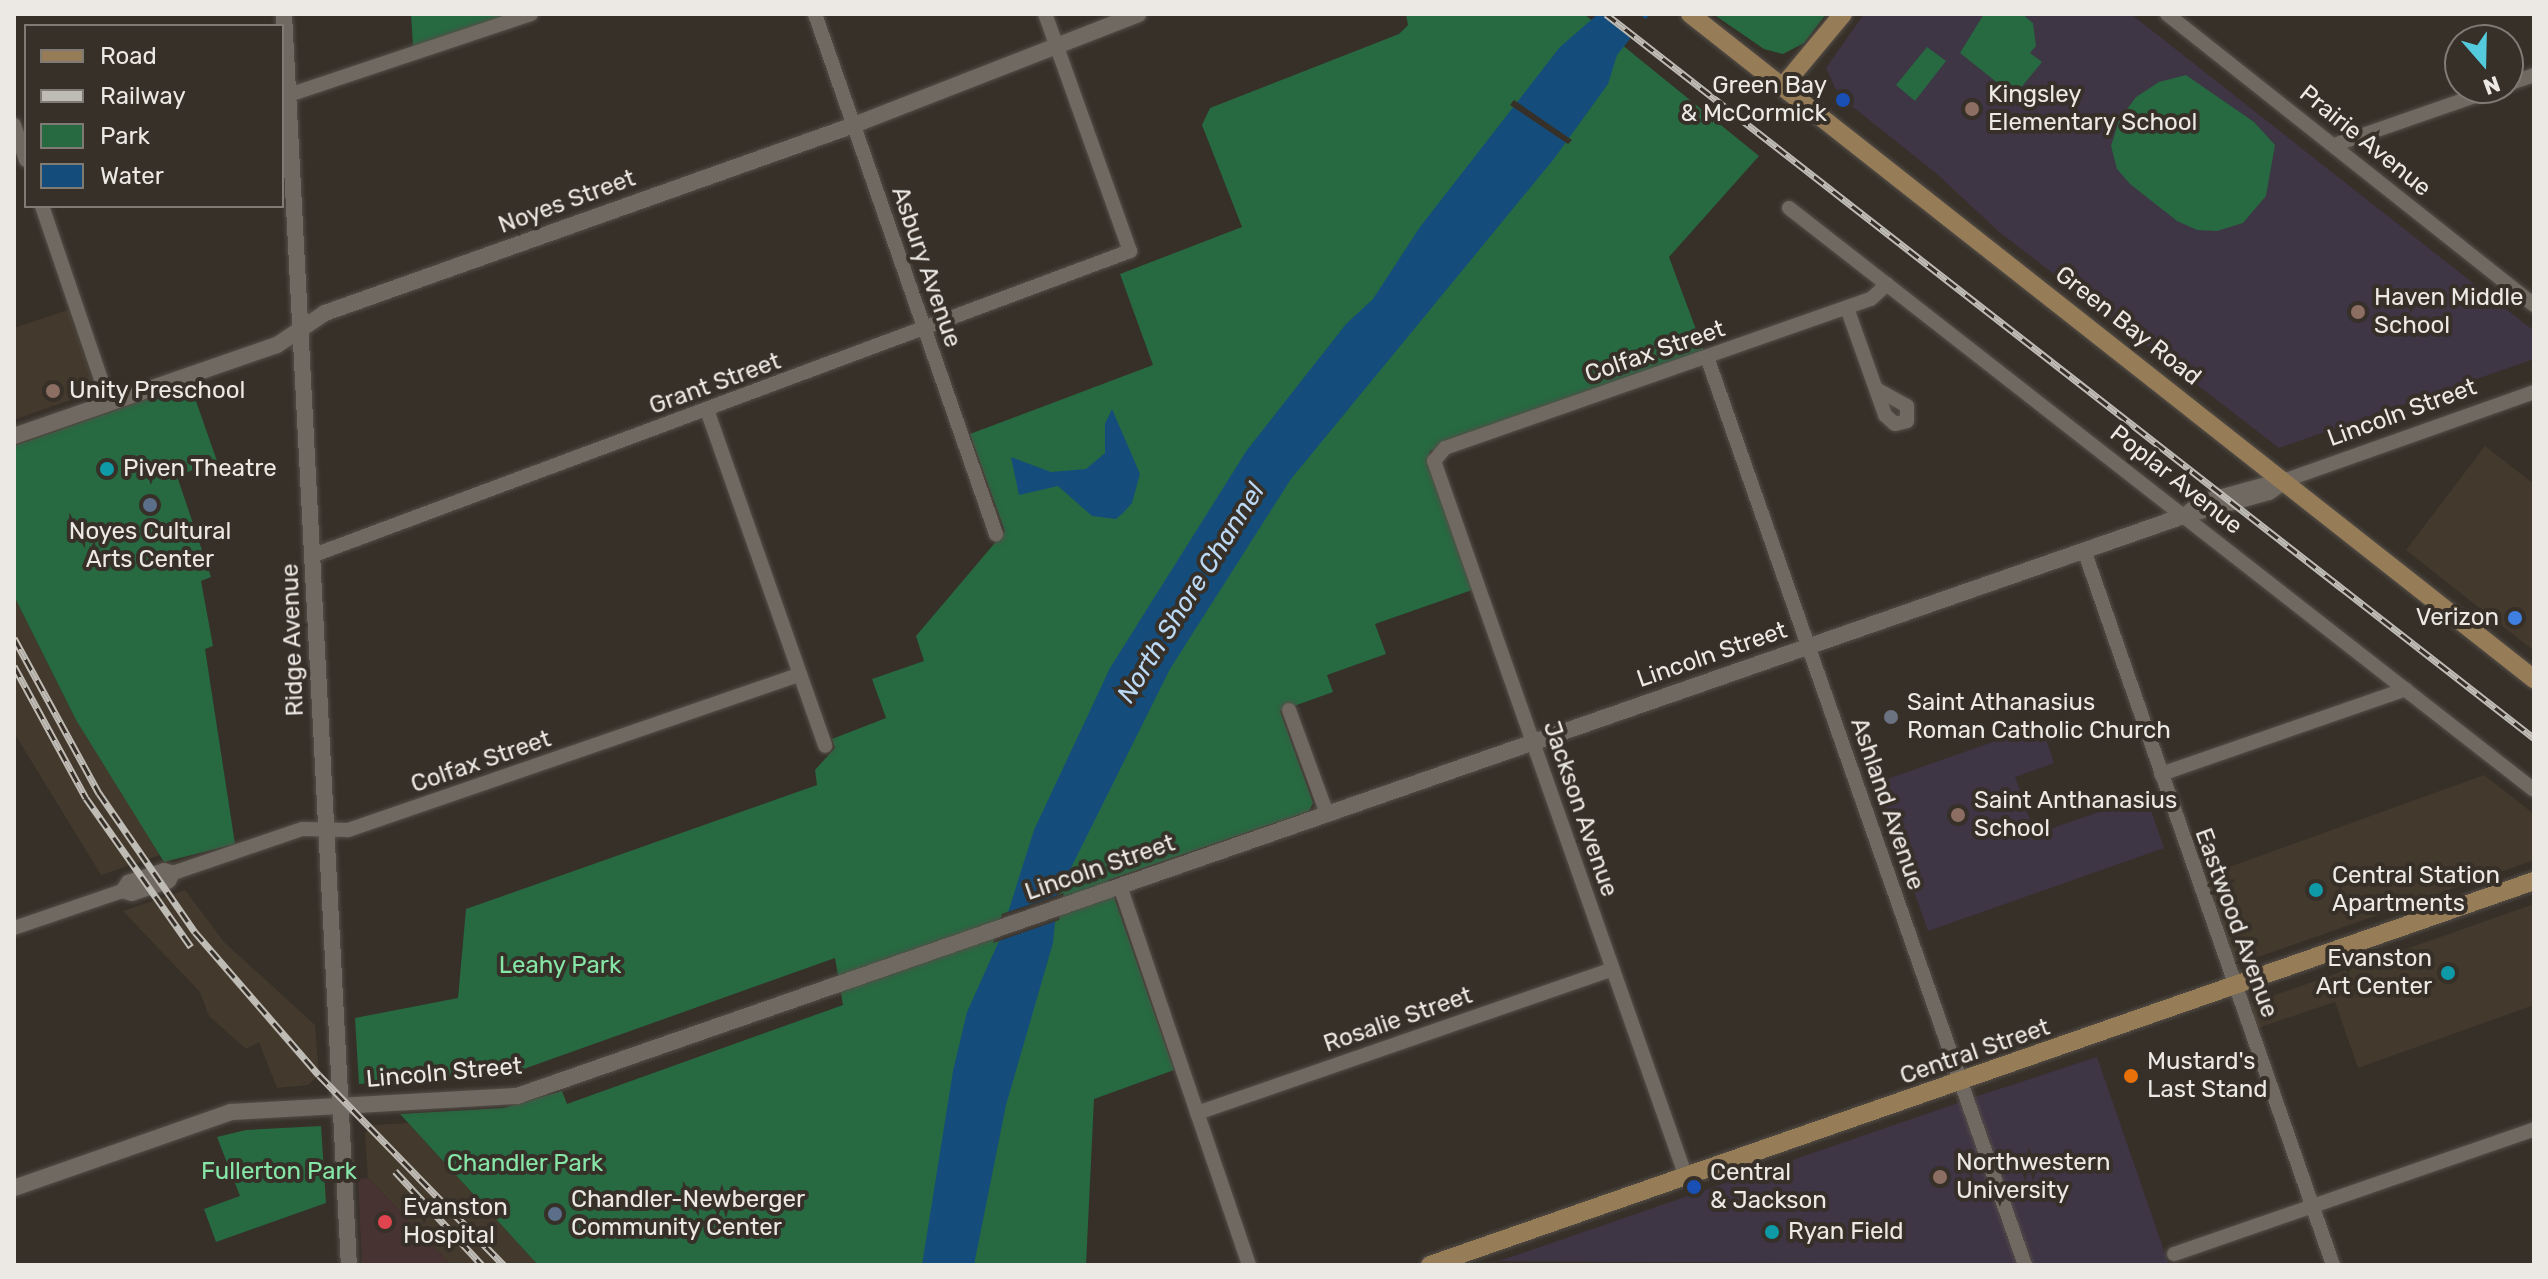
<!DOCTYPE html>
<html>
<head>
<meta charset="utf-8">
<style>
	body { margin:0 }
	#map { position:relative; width:2548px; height:1279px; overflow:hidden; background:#363029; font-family:Rubik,sans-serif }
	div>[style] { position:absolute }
	.built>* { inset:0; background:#43392c }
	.education>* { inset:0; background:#3e3545 }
	.medical>* { inset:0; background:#483333 }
	.green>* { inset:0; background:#276941 }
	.water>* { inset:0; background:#144d7c }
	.pier>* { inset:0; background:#363029 }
	.roads { filter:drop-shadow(0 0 2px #544e48) drop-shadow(0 0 2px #544e48) }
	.minor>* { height:14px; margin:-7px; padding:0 7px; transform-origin:7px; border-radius:7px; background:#706961 }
	.tertiary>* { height:16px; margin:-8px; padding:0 8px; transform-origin:8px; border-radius:8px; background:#706961 }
	.secondary>* { height:18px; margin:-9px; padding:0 9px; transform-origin:9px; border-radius:9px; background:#977c58 }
	.rail>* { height:7px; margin-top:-3.5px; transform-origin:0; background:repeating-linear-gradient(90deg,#363029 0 12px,#bfbbb5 0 24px); box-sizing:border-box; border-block:2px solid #bfbbb5 }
	.dots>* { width:22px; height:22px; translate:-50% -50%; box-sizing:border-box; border:4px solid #363029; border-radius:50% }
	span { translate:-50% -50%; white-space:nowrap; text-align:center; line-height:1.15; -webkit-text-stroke:8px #363029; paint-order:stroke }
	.poi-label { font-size:24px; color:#ece8e3 }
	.right { translate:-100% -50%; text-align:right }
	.left { translate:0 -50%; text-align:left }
	.street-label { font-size:24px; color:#ece8e3 }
	.park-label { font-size:24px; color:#86e6a7 }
	.water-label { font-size:26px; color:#bbd8f5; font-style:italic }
	.frame { position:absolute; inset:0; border:16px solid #ece8e3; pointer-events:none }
	.legend { position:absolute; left:24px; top:24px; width:260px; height:184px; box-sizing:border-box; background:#363029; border:2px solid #7f7a73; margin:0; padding:10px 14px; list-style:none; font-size:24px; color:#ece8e3 }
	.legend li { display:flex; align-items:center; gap:16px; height:40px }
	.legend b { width:40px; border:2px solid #7f7a73 }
	.north { position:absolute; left:2444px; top:24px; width:80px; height:80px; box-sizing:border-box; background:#363029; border:2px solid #7f7a73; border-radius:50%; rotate:160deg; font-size:22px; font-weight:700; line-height:32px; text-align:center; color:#ece8e3 }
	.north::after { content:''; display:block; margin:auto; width:28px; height:36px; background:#53cbdc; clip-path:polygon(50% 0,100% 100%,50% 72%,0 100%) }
</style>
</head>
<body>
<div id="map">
	<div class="built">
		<div style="clip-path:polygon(68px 310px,96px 391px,14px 420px,14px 328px)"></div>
		<div style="clip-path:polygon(2485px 446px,2534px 484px,2534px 651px,2406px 550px)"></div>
		<div style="clip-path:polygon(14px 596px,76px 720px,160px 855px,101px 875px,16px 736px)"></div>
		<div style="clip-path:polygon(2484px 775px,2534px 814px,2534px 860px,2224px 969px,2193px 880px)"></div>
		<div style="clip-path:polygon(185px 890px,224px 942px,315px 1025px,319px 1075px,308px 1085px,277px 1088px,259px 1042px,246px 1049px,209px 1016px,200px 992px,123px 911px)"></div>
		<div style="clip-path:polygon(2534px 904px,2534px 1005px,2358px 1068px,2335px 1002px,2249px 1031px,2241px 1007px)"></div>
		<div style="clip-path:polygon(408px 1123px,538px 1265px,451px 1265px,368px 1178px,365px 1133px,374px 1125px)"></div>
	</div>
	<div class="education">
		<div style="clip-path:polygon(1864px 14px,2131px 14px,2534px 331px,2534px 359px,2279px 448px,1998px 231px,1937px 174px,1839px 96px,1826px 68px)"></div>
		<div style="clip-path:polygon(2041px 725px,2054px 763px,2015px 777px,2035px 834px,2146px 796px,2164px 848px,1928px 931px,1876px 783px)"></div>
		<div style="clip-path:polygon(2097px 1057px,2169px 1265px,1499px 1261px,1984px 1094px)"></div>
	</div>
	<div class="medical">
		<div style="clip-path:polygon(368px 1178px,451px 1265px,362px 1265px,358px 1179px)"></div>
	</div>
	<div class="green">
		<div style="clip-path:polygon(411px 14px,510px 14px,413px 46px)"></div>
		<div style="clip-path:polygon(1406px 14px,1584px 14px,1759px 156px,1669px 257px,1704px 351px,1430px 451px,1428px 465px,1472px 590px,1375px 624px,1386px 654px,1327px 675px,1333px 692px,1280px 711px,1313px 803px,1309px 811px,1108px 880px,1174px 1070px,1094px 1099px,1086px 1265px,538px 1265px,400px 1114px,504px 1108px,562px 1091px,567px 1104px,843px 1005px,835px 958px,518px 1071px,359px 1084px,355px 1018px,458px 998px,466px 909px,817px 785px,815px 770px,835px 748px,832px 739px,886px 718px,872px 679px,924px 661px,916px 636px,1005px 531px,970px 434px,1153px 365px,1120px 274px,1242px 227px,1202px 125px,1210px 108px,1399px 34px,1408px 25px)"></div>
		<div style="clip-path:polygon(1713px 14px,1826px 14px,1804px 43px,1783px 54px,1764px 49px)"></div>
		<div style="clip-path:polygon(1984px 14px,2022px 14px,2033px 23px,2036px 46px,2030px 53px,2042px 62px,2014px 96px,1960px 53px)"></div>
		<div style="clip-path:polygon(1927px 47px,1946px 61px,1915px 101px,1896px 85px)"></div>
		<div style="clip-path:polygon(2186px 75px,2254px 122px,2275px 145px,2266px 196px,2243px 223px,2217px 231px,2197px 230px,2177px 221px,2130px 184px,2117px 169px,2111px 146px,2119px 120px,2136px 97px,2159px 82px)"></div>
		<div style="clip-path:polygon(190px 384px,217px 461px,177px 476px,211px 577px,201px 581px,213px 646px,205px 649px,235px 844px,164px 862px,76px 720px,14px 596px,14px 446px)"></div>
		<div style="clip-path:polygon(321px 1126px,326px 1203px,216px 1242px,204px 1209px,240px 1196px,217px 1137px,246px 1130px)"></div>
	</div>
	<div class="water">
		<div style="clip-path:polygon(1598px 14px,1650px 14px,1617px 55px,1608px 84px,1553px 160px,1291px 479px,1170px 669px,1058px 894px,1053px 943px,1006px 1105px,974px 1265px,922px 1265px,953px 1071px,967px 1012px,999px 941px,1034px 830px,1110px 668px,1247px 450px,1346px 324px,1373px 299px,1420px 227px,1560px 47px)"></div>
		<div style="clip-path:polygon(1112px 409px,1140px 474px,1132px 503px,1123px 513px,1116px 519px,1092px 516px,1058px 486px,1019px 495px,1011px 457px,1051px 472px,1086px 469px,1105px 453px,1105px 424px)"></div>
	</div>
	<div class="pier">
		<div style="clip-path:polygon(1601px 14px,1639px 14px,1647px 20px,1632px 39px)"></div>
		<div style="clip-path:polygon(1514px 100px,1572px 140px,1568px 144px,1510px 105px)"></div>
		<div style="clip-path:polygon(1064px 893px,1059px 920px,993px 943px,1002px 914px)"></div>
	</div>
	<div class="roads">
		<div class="minor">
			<div style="left:815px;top:14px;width:551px;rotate:70.81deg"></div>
			<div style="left:2167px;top:14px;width:468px;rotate:38.4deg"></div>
			<div style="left:2508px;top:84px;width:28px;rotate:-19deg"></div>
			<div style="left:289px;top:95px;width:255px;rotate:-18.5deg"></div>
			<div style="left:14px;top:125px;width:37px;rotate:71deg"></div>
			<div style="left:2337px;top:144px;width:170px;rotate:-19.2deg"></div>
			<div style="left:42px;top:206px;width:208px;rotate:71.2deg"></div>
			<div style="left:1789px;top:208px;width:945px;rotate:38deg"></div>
			<div style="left:1847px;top:308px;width:114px;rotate:70.4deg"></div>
			<div style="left:1885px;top:415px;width:13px;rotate:42deg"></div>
			<div style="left:1895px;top:424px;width:12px;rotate:-14deg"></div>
			<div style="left:1907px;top:421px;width:15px;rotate:-90deg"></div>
			<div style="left:1907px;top:406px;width:35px;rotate:-151deg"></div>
			<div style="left:1707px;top:357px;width:962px;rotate:70.7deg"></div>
			<div style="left:707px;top:410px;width:356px;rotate:70.6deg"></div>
			<div style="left:2286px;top:480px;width:263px;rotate:-19.5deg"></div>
			<div style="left:2084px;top:550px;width:757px;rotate:70.8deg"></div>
			<div style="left:314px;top:555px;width:871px;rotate:-20.43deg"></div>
			<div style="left:1130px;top:251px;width:252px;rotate:-109.7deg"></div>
			<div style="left:1289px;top:710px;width:111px;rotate:69.9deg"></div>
			<div style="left:2161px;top:774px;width:259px;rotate:-19.1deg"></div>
			<div style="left:1120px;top:886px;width:400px;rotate:71.2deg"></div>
			<div style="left:122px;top:891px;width:10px;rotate:17deg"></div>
			<div style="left:132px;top:894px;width:39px;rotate:-19deg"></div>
			<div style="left:169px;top:881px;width:9px;rotate:-63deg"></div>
			<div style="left:14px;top:928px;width:114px;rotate:-18.9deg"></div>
			<div style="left:122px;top:891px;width:11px;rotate:-56deg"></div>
			<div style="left:128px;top:882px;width:38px;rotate:-18deg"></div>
			<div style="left:164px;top:870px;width:9px;rotate:18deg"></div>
			<div style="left:173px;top:873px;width:136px;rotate:-18.8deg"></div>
			<div style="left:302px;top:829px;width:46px;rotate:1.2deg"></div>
			<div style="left:348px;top:830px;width:478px;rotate:-19deg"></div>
			<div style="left:1197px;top:1113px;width:439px;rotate:-19.1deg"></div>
			<div style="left:1686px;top:1177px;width:759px;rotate:-109.39deg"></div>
			<div style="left:1434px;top:461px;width:17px;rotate:-50deg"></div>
			<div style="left:1445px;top:448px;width:451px;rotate:-19.3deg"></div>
			<div style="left:1871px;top:299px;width:22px;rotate:-43deg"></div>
			<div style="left:2174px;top:1254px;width:381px;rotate:-19.1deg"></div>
		</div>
		<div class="tertiary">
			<div style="left:284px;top:14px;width:1253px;rotate:87.03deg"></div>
			<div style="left:14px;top:436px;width:278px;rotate:-19.1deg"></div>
			<div style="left:277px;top:345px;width:58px;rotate:-33.7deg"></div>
			<div style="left:325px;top:313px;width:561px;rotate:-19.56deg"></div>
			<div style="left:854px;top:125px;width:305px;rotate:-21.3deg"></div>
			<div style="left:2187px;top:514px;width:18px;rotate:-38deg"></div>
			<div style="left:2201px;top:503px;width:83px;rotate:-15.4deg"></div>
			<div style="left:14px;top:1188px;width:230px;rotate:-19.3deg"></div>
			<div style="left:231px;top:1112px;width:286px;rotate:-3.2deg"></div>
			<div style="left:517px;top:1096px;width:1767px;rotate:-19.19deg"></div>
			<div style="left:2186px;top:515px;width:86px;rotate:-15.5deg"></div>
			<div style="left:2269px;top:492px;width:21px;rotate:-35deg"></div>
		</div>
		<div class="secondary">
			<div style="left:1690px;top:14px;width:1075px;rotate:38.24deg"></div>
			<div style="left:1783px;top:86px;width:94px;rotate:-50.2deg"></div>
			<div style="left:1430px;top:1265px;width:1169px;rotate:-19.18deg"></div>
		</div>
	</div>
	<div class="rail">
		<div style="left:1606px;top:14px;width:1177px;rotate:37.96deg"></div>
		<div style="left:14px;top:638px;width:177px;rotate:61.3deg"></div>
		<div style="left:99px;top:793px;width:169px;rotate:55.4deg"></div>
		<div style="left:195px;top:932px;width:189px;rotate:49.1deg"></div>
		<div style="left:319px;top:1075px;width:265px;rotate:45.8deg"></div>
		<div style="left:14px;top:666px;width:150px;rotate:61.4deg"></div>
		<div style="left:86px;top:798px;width:182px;rotate:54.8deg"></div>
		<div style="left:395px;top:1171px;width:128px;rotate:47.2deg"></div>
	</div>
	<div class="dots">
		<div style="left:1843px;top:100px;background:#1a4fb4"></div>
		<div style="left:1972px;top:109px;background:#8d6e63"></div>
		<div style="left:2358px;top:312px;background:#8d6e63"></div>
		<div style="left:53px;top:391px;background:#8d6e63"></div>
		<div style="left:107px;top:469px;background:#0f9aa8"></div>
		<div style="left:150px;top:505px;background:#5c6f8a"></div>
		<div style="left:2515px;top:618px;background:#3f7fe0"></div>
		<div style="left:1891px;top:717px;background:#6b7280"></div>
		<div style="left:1958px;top:815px;background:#8d6e63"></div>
		<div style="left:2316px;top:890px;background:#0f9aa8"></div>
		<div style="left:2448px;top:973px;background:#0f9aa8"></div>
		<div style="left:2131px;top:1076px;background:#e8710a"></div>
		<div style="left:1940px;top:1177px;background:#8d6e63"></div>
		<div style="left:1694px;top:1187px;background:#1a4fb4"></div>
		<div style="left:555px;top:1214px;background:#5c6f8a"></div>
		<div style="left:385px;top:1222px;background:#e0444e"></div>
		<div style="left:1772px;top:1232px;background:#0f9aa8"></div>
	</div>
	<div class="poi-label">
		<span class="right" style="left:1827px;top:100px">Green Bay<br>&amp; McCormick</span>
		<span class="left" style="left:1988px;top:109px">Kingsley<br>Elementary School</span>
		<span class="left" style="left:2374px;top:312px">Haven Middle<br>School</span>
		<span class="left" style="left:69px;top:391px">Unity Preschool</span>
		<span class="left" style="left:123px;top:469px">Piven Theatre</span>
		<span style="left:150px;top:546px">Noyes Cultural<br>Arts Center</span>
		<span class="right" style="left:2499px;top:618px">Verizon</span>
		<span class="left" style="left:1907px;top:717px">Saint Athanasius<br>Roman Catholic Church</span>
		<span class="left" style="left:1974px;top:815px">Saint Anthanasius<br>School</span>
		<span class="left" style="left:2332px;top:890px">Central Station<br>Apartments</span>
		<span class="right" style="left:2432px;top:973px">Evanston<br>Art Center</span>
		<span class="left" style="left:2147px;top:1076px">Mustard's<br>Last Stand</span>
		<span class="left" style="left:1956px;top:1177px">Northwestern<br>University</span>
		<span class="left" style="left:1710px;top:1187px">Central<br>&amp; Jackson</span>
		<span class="left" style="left:571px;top:1214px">Chandler-Newberger<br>Community Center</span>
		<span class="left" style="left:403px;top:1222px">Evanston<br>Hospital</span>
		<span class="left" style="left:1788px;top:1232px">Ryan Field</span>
	</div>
	<div class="street-label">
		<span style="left:2365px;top:141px;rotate:39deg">Prairie Avenue</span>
		<span style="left:567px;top:202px;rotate:-20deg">Noyes Street</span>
		<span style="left:926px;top:267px;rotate:71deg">Asbury Avenue</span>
		<span style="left:2128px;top:326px;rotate:38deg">Green Bay Road</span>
		<span style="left:1655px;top:352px;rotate:-19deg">Colfax Street</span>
		<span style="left:715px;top:384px;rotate:-20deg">Grant Street</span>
		<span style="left:2402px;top:413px;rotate:-20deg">Lincoln Street</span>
		<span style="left:2176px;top:480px;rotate:38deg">Poplar Avenue</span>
		<span style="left:293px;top:640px;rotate:-92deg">Ridge Avenue</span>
		<span style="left:1712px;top:655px;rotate:-19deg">Lincoln Street</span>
		<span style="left:481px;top:762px;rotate:-19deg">Colfax Street</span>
		<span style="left:1887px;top:804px;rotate:71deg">Ashland Avenue</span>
		<span style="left:1580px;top:809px;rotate:71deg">Jackson Avenue</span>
		<span style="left:1100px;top:868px;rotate:-19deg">Lincoln Street</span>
		<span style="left:2236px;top:923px;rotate:70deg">Eastwood Avenue</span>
		<span style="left:1398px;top:1020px;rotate:-19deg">Rosalie Street</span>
		<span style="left:1975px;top:1052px;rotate:-19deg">Central Street</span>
		<span style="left:444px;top:1073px;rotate:-5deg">Lincoln Street</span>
	</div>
	<div class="park-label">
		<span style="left:560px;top:966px">Leahy Park</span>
		<span style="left:525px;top:1164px">Chandler Park</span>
		<span style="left:279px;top:1172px">Fullerton Park</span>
	</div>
	<div class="water-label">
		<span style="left:1191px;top:593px;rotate:-58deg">North Shore Channel</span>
	</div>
	<div class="frame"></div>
	<ul class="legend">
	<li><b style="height:10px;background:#977c58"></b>Road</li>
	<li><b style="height:10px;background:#bfbbb5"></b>Railway</li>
	<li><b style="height:22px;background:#276941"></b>Park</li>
	<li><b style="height:22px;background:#144d7c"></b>Water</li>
	</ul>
	<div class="north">N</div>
</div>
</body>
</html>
